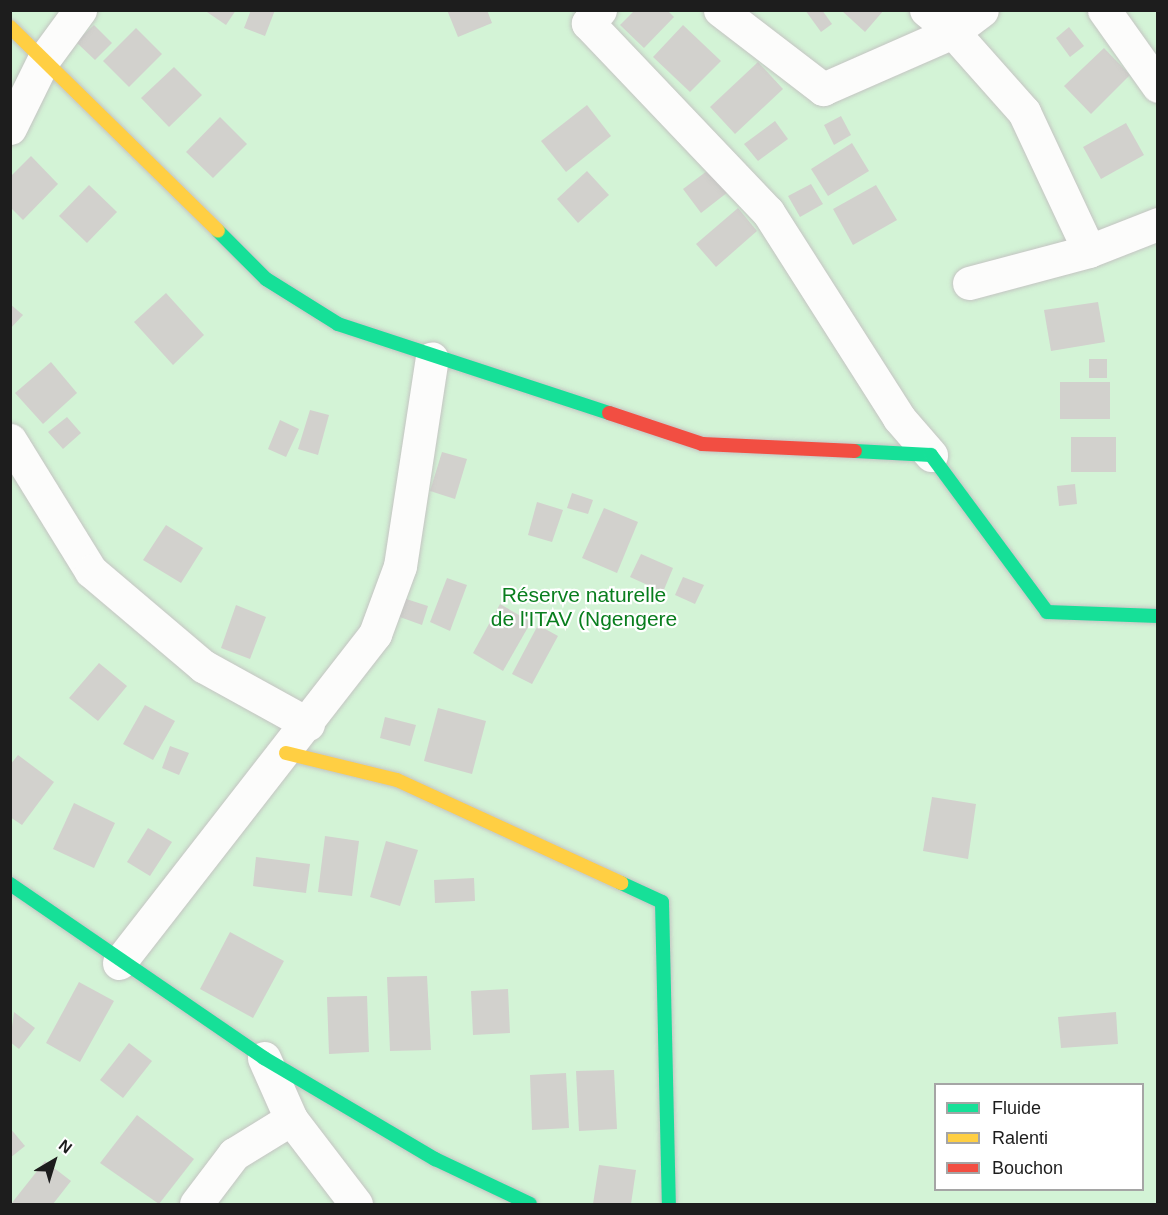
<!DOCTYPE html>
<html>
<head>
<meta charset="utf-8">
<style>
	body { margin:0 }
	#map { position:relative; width:1168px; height:1215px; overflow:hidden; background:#ecebe6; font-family:Helvetica,sans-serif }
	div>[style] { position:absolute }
	.park>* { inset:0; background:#d3f3d6 }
	.building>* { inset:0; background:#d2d1cd }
	.roads { filter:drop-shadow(0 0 2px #c4c4c2) drop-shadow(0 0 2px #c4c4c2) }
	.street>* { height:33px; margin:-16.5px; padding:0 16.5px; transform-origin:16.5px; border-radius:16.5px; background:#fcfcfb }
	.fast>* { height:14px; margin:-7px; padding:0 7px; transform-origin:7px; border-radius:7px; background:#16e098 }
	.slow>* { height:14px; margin:-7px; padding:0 7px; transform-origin:7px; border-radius:7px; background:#ffcf43 }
	.jam>* { height:14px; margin:-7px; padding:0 7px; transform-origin:7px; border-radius:7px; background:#f24e42 }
	span { translate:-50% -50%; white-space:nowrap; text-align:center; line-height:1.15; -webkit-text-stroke:4.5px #fff; paint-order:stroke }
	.park-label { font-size:21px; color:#097e1e }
	.frame { position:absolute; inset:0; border:12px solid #1d1d1d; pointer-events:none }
	.legend { position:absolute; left:934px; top:1083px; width:210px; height:108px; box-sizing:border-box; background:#fff; border:2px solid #a5a5a5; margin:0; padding:8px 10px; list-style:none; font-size:18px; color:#1d1d1d }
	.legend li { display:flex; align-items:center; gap:12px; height:30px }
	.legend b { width:30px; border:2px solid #a5a5a5 }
	.north { position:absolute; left:24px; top:1131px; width:60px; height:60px; -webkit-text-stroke:4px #fff; paint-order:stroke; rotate:38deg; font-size:16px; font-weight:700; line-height:24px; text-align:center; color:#1d1d1d }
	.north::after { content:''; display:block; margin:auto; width:21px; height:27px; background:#1d1d1d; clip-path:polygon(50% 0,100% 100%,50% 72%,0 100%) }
</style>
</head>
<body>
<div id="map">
	<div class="park">
		<div style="clip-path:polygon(evenodd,10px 11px,1157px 11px,1157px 1204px,11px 1204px,10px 11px,936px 1084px,1142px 1084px,1142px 1190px,936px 1190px,936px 1084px)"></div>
	</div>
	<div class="building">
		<div style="clip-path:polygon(204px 10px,236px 10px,226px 25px)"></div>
		<div style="clip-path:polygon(251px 10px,275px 10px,265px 36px,244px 28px)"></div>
		<div style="clip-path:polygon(447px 10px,487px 10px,492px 23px,458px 37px)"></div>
		<div style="clip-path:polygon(635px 10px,667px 10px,674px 17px,644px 48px,620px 25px)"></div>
		<div style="clip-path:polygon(805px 10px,822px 10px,832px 24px,821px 32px)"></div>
		<div style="clip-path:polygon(841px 10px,884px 10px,865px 32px)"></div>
		<div style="clip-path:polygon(94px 25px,112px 43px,95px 60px,76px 42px)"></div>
		<div style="clip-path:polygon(683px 25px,721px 61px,690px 92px,653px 57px)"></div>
		<div style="clip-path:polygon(1069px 27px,1084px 46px,1070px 57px,1056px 38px)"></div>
		<div style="clip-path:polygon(136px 28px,162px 54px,129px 87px,103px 61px)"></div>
		<div style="clip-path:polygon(1104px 48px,1130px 75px,1091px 114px,1064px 86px)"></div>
		<div style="clip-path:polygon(758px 62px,783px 89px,735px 134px,710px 107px)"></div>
		<div style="clip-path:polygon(174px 67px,202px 95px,169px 127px,141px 98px)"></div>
		<div style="clip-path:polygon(587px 105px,611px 136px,566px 172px,541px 141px)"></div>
		<div style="clip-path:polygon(841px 116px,851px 135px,834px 145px,824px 125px)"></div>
		<div style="clip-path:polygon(220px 117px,247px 144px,213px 178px,186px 152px)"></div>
		<div style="clip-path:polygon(775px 121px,788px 139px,758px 161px,744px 144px)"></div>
		<div style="clip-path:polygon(1126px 123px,1144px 155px,1101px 179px,1083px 147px)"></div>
		<div style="clip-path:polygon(852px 143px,869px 171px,828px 196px,811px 169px)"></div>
		<div style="clip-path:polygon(31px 156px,58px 184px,23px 220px,10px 207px,10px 177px)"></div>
		<div style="clip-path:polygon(711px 168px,728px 192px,701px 213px,683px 189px)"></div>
		<div style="clip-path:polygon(587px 171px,609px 195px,578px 223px,557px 199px)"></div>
		<div style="clip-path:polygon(811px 184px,823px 204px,800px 217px,788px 196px)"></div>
		<div style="clip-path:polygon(89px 185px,117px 212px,87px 243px,59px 216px)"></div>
		<div style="clip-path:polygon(876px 185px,897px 220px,853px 245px,833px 209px)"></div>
		<div style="clip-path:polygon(738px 208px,757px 231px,716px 267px,696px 244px)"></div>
		<div style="clip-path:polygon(166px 293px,204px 335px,173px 365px,134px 322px)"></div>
		<div style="clip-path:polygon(1098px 302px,1105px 342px,1051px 351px,1044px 310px)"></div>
		<div style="clip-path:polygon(10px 304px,23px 315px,10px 329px)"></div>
		<div style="clip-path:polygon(1089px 359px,1107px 359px,1107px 378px,1089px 378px)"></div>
		<div style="clip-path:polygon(51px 362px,77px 393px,43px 424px,15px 393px)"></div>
		<div style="clip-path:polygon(1060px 382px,1110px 382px,1110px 419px,1060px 419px)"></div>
		<div style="clip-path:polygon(310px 410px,329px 415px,318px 455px,298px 449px)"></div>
		<div style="clip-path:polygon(67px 417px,81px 433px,63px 449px,48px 432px)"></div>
		<div style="clip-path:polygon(280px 420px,299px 429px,286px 457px,268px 449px)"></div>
		<div style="clip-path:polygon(1071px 437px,1116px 437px,1116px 472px,1071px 472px)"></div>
		<div style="clip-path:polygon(442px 452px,467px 459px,455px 499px,430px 491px)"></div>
		<div style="clip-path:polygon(1075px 484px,1077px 504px,1059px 506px,1057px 486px)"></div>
		<div style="clip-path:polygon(572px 493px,593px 500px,588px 514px,567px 508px)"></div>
		<div style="clip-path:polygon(537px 502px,563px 510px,552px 542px,528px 535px)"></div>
		<div style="clip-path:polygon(604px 508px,638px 522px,617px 573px,582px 558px)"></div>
		<div style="clip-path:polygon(166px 525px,203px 548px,181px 583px,143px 560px)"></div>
		<div style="clip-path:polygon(641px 554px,673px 568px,663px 592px,630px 577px)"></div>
		<div style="clip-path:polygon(683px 577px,704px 585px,695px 604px,675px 595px)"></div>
		<div style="clip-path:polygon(447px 578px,467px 585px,450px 631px,430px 622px)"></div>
		<div style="clip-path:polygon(403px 598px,428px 606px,422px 625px,397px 616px)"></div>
		<div style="clip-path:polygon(500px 604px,531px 622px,503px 671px,473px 653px)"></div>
		<div style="clip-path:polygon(236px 605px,266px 617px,250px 659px,221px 648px)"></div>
		<div style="clip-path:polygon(538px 625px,558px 636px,532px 684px,512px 674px)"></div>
		<div style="clip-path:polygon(99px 663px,127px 686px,98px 721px,69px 698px)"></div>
		<div style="clip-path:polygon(145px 705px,175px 721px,153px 760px,123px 744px)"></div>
		<div style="clip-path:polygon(438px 708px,486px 721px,472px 774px,424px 761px)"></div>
		<div style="clip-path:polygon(385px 717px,416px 725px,410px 746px,380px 738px)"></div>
		<div style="clip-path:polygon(170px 746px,189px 753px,179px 775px,162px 768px)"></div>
		<div style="clip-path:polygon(18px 755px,54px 782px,22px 825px,10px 817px,10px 765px)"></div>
		<div style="clip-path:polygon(932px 797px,976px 804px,968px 859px,923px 851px)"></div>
		<div style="clip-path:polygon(74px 803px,115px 823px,94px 868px,53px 849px)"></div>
		<div style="clip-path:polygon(148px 828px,172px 842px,150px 876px,127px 862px)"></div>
		<div style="clip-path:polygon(325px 836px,359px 841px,352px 896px,318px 892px)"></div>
		<div style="clip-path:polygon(386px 841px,418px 850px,400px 906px,370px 897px)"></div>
		<div style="clip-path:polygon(256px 857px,310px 864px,306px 893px,253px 886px)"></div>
		<div style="clip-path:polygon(474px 878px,475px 901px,435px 903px,434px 880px)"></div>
		<div style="clip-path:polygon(230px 932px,284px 961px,253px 1018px,200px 989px)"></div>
		<div style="clip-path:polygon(427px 976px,431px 1050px,390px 1051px,387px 977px)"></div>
		<div style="clip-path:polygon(79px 982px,114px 1001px,80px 1062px,46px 1043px)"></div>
		<div style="clip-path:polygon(508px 989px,510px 1033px,473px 1035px,471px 991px)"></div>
		<div style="clip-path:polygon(367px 996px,369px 1052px,329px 1054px,327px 997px)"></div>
		<div style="clip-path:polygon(14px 1012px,35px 1028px,19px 1049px,10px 1042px)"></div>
		<div style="clip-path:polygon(1116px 1012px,1118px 1044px,1061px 1048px,1058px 1017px)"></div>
		<div style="clip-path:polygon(129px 1043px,152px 1061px,123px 1098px,100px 1080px)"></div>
		<div style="clip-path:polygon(614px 1070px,617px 1129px,579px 1131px,576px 1071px)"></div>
		<div style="clip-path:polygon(566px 1073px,569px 1128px,532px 1130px,530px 1075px)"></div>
		<div style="clip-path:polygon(137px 1115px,194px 1159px,159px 1204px,100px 1163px)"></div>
		<div style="clip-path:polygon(10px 1128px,25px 1146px,10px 1158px)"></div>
		<div style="clip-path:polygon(45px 1161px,71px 1181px,53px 1204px,11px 1204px)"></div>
		<div style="clip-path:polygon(599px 1165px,636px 1170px,631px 1204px,593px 1204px)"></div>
	</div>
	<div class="roads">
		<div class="street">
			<div style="left:600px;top:10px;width:18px;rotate:133deg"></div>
			<div style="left:588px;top:23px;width:261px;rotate:46.4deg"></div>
			<div style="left:768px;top:212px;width:244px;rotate:57.5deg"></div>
			<div style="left:899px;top:418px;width:49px;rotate:49.1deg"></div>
			<div style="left:720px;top:10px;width:130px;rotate:37.5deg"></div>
			<div style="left:823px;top:89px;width:142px;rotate:-23.7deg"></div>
			<div style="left:953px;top:32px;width:36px;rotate:-37deg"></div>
			<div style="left:926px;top:10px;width:35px;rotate:39deg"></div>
			<div style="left:953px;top:32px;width:107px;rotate:48.4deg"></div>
			<div style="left:1024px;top:112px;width:153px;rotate:64.9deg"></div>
			<div style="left:1104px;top:10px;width:93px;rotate:54.6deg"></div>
			<div style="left:10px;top:128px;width:77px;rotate:-63.8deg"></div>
			<div style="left:44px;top:59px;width:61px;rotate:-53.7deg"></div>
			<div style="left:969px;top:283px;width:124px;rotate:-14.9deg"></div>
			<div style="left:1089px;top:251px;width:74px;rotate:-21.4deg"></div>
			<div style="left:10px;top:440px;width:154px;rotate:58.3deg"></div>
			<div style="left:91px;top:571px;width:147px;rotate:40.3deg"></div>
			<div style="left:203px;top:666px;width:120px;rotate:28.9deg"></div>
			<div style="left:119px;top:963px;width:417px;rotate:-52.1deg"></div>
			<div style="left:375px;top:634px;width:72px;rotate:-69.8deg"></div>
			<div style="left:400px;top:566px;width:210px;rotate:-81.3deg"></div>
			<div style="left:264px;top:1058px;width:67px;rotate:66.1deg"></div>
			<div style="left:291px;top:1119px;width:107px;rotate:52.6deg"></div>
			<div style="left:196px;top:1204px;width:63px;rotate:-52.8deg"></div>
			<div style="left:234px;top:1154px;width:67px;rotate:-31.6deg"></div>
		</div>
		<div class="fast">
			<div style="left:218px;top:231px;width:68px;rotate:45deg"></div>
			<div style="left:266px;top:279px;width:85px;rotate:32deg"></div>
			<div style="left:338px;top:324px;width:285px;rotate:18.2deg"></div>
			<div style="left:855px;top:451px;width:76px;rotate:3deg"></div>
			<div style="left:931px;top:455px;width:195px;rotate:53.5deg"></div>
			<div style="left:1047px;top:612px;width:111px;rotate:2.1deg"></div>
			<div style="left:621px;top:883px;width:45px;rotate:24.9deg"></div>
			<div style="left:662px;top:902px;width:302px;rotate:88.7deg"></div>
			<div style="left:10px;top:884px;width:308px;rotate:34.4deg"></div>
			<div style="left:264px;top:1058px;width:199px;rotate:30.6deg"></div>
			<div style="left:435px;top:1159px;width:105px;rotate:25.3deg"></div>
		</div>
		<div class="slow">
			<div style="left:10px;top:27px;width:291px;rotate:44.4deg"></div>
			<div style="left:286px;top:753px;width:114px;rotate:13.7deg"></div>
			<div style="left:397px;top:780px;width:247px;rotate:24.7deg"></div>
		</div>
		<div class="jam">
			<div style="left:609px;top:413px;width:98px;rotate:18.4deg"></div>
			<div style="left:702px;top:444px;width:153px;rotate:2.6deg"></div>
		</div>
	</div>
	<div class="park-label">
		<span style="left:584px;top:607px">Réserve naturelle<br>de l'ITAV (Ngengere</span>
	</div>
	<div class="frame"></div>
	<ul class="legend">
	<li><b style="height:8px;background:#16e098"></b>Fluide</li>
	<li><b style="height:8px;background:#ffcf43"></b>Ralenti</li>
	<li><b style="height:8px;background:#f24e42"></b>Bouchon</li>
	</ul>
	<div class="north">N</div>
</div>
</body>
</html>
